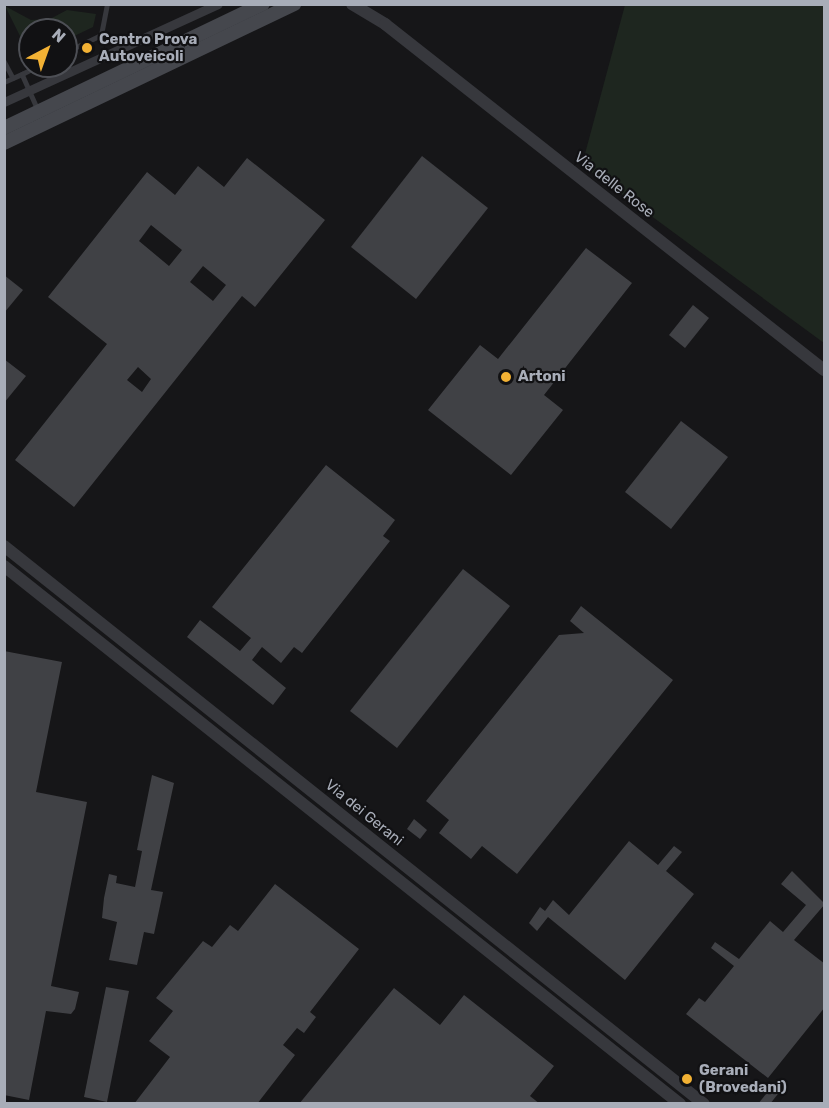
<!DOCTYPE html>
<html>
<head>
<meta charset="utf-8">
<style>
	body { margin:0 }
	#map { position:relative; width:829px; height:1108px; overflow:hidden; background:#161618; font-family:Rubik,sans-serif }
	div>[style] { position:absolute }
	.green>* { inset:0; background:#1e261f }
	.building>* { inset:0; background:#404145 }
	.service>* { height:4.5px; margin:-2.25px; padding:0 2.25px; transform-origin:2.25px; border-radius:2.25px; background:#37383d }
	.minor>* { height:9px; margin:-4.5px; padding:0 4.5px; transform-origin:4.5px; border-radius:4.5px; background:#37383d }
	.tertiary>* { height:12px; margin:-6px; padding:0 6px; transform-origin:6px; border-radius:6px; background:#37383d }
	.secondary>* { height:14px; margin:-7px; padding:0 7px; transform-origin:7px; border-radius:7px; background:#45474d }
	.dots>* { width:16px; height:16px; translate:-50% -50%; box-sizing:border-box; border:3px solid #111113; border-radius:50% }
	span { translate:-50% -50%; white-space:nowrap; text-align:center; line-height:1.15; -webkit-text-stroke:4.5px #111113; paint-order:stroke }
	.poi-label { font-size:15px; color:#a8adb8; font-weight:700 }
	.left { translate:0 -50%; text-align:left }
	.street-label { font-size:15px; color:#a8adb8 }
	.frame { position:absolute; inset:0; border:6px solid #a8adb8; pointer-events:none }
	.north { position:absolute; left:18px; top:18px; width:60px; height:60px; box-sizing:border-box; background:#111113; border:2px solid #4d4f55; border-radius:50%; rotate:41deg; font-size:16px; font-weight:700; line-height:24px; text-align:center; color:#a8adb8 }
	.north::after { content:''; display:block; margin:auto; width:21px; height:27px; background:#f2b134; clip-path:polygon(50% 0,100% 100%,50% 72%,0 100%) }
</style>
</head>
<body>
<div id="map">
	<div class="green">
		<div style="clip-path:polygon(625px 5px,824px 5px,824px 343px,582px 165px)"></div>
		<div style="clip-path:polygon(5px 6px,31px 20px,50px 19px,67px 10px,96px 14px,93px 27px,66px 40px,66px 30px,30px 30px,30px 56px)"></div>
	</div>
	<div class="building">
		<div style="clip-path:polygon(422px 156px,488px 208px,416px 299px,351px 247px)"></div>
		<div style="clip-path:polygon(evenodd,247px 158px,325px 220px,255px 307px,242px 296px,74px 507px,15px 460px,107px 344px,48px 297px,147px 172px,175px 195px,198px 166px,224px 187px,247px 158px,151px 225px,182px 250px,169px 266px,139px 241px,151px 225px,247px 158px,203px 266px,226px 285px,213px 301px,190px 282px,203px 266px,247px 158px,138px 367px,151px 379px,142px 392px,127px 380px,138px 367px)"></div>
		<div style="clip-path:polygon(586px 248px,632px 283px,544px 395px,563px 410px,511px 475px,428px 410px,480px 345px,498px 359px)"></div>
		<div style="clip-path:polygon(4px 275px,23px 290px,4px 313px)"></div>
		<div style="clip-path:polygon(693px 305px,709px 318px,685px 348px,669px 335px)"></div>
		<div style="clip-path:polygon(4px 359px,26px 376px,4px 403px)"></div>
		<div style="clip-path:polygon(681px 421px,728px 457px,671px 529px,625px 492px)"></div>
		<div style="clip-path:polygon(326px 465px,395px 520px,383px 536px,390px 541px,302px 653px,294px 647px,281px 663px,262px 647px,252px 660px,286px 688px,273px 705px,187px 637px,200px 620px,240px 651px,251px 638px,212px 607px)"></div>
		<div style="clip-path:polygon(463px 569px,510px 606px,397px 748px,350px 711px)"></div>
		<div style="clip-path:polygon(581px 606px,673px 680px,517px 874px,482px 846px,471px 859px,439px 833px,449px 820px,426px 801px,559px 635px,584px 633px,570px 621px)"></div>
		<div style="clip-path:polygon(4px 651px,62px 662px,36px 792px,87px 802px,51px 986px,79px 992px,75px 1009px,71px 1014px,46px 1011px,29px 1100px,4px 1095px)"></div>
		<div style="clip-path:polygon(152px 775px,174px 783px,151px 890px,163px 892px,154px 934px,144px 932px,137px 965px,109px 960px,117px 922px,102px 918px,104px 898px,109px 874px,117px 876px,116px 883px,135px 887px,142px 851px,137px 850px)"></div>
		<div style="clip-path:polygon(414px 819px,427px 830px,420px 839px,407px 829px)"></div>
		<div style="clip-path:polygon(629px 841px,658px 865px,674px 846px,682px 852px,666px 871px,694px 894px,625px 980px,548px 917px,537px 931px,529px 923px,540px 907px,545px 911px,553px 900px,569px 915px)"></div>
		<div style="clip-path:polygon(792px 871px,825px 904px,794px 940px,825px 964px,825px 1007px,768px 1078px,686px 1014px,699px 998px,705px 1002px,734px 966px,711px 948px,715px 942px,739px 959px,770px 921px,783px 932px,806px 905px,781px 884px)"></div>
		<div style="clip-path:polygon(275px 884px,359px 949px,310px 1012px,316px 1017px,304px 1033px,297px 1028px,283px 1045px,295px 1055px,257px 1104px,134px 1104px,170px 1057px,149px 1041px,173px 1011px,156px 998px,203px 941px,212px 947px,230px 925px,238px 931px)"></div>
		<div style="clip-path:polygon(106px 987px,129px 991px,107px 1102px,84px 1097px)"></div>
		<div style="clip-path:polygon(394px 988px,440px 1025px,464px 995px,554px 1066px,530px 1096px,540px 1104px,299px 1104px)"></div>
		<div style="clip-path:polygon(774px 1084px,781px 1090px,770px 1104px,758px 1104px)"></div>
	</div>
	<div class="service">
		<div style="left:66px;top:52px;width:39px;rotate:-26deg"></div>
		<div style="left:101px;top:35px;width:32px;rotate:-79deg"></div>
		<div style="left:4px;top:61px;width:19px;rotate:62deg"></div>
		<div style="left:22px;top:74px;width:18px;rotate:-27deg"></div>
		<div style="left:4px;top:82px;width:20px;rotate:-24deg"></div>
		<div style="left:22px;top:74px;width:39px;rotate:66deg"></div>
	</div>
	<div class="minor">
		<div style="left:4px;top:102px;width:235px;rotate:-24.6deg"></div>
	</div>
	<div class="tertiary">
		<div style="left:352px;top:4px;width:39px;rotate:31deg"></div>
		<div style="left:385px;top:24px;width:559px;rotate:38.24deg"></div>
		<div style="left:4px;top:546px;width:895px;rotate:38.56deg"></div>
		<div style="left:4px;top:566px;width:864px;rotate:38.51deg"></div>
	</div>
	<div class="secondary">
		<div style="left:4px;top:128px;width:287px;rotate:-25.6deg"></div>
		<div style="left:4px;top:143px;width:322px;rotate:-25.6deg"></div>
	</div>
	<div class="dots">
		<div style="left:87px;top:48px;background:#f2b134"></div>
		<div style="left:506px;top:377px;background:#f2b134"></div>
		<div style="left:687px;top:1079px;background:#f2b134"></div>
	</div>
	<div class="poi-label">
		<span class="left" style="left:99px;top:48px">Centro Prova<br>Autoveicoli</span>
		<span class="left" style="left:518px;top:377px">Artoni</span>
		<span class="left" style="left:699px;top:1079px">Gerani<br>(Brovedani)</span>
	</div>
	<div class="street-label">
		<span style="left:614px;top:185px;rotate:38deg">Via delle Rose</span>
		<span style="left:364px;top:813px;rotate:39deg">Via dei Gerani</span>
	</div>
	<div class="frame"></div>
	<div class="north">N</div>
</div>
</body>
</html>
